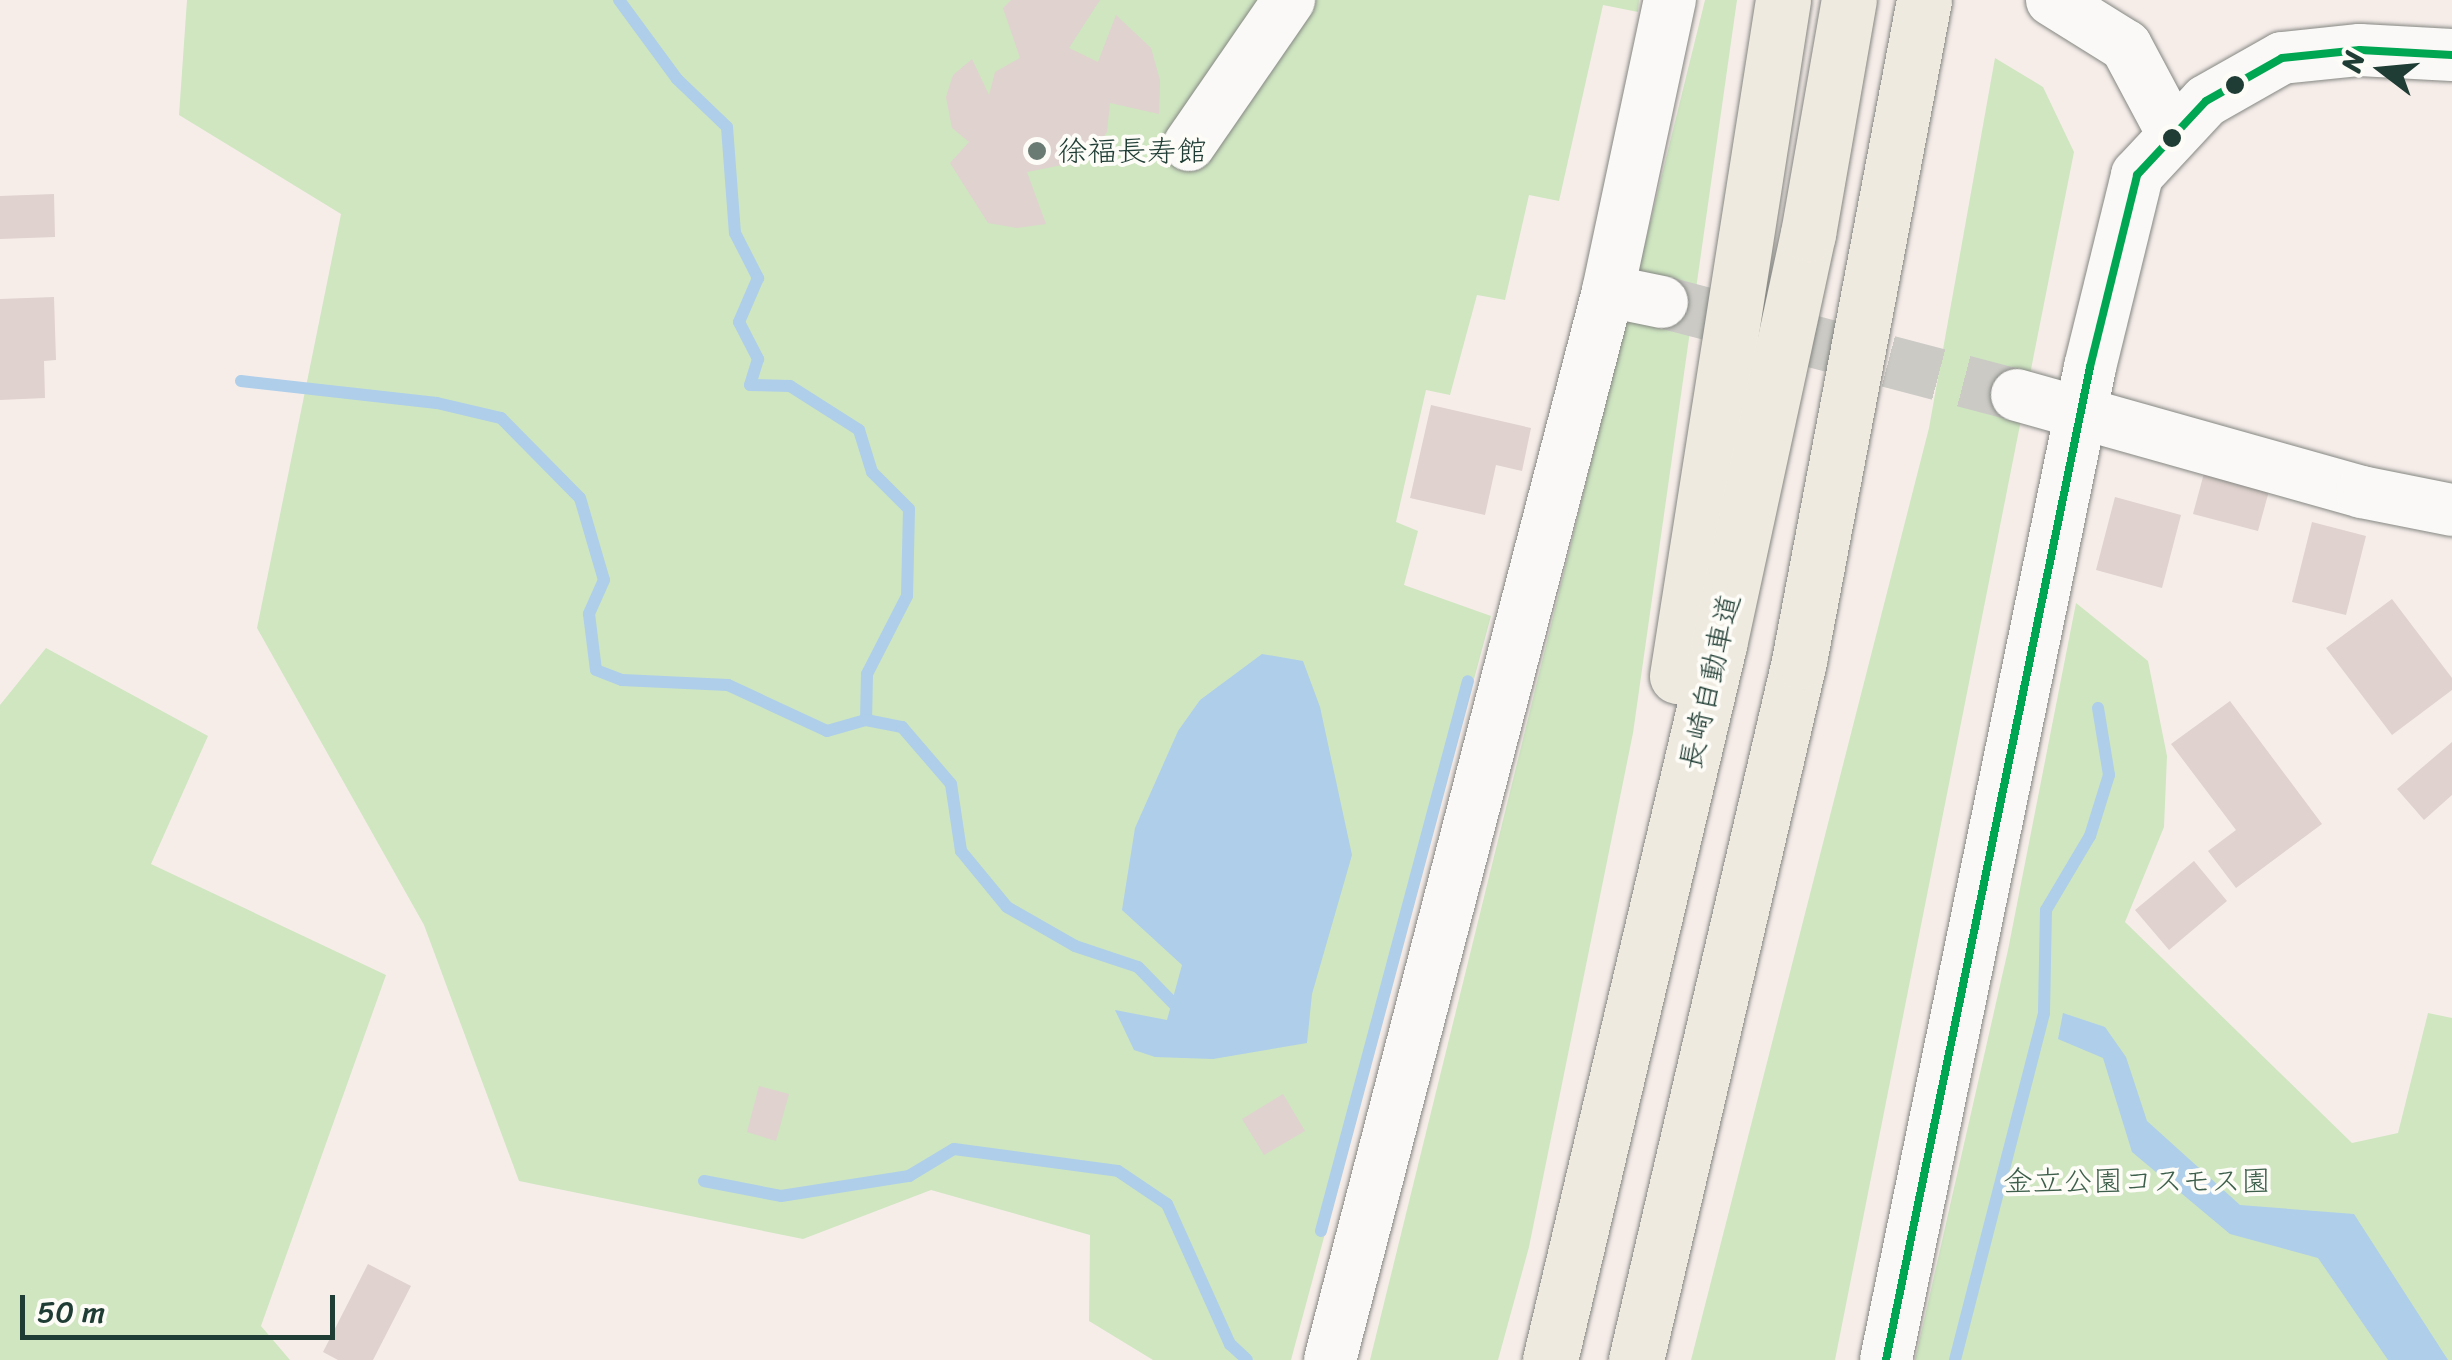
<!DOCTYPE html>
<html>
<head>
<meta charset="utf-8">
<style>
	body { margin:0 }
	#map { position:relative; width:2452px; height:1360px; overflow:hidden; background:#f6ede9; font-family:Sriracha,"Klee One",sans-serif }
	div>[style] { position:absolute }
	.green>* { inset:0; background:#cfe6c1 }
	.water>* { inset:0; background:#aeceea }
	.stream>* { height:12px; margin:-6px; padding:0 6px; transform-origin:6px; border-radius:6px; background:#aeceea }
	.building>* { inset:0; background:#e0d2ce }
	.minor-tunnel>* { height:52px; margin-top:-26px; transform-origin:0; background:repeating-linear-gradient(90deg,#cbcac5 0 52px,transparent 0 78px) }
	.roads { filter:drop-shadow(0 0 2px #858783) drop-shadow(0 0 2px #858783) }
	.minor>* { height:52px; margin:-26px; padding:0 26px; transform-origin:26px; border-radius:26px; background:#faf9f7 }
	.highway>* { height:55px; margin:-27.5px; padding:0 27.5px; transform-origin:27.5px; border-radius:27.5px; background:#efeae0 }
	.bus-1>* { height:8px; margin:-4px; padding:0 4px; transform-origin:4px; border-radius:4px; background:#00a651 }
	.dots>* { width:28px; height:28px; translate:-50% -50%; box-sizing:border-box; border:5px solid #fdfcf7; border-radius:50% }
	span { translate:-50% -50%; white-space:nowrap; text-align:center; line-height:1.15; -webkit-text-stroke:8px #fdfcf7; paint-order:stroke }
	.poi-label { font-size:30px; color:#1f3d34 }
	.left { translate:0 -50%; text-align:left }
	.street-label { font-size:30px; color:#1f3d34 }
	.park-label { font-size:30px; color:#3c5e4a }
	.north { position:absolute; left:2332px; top:20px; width:100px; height:100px; -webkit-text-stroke:8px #fdfcf7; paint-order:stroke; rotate:286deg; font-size:28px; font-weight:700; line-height:40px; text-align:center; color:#1f3d34 }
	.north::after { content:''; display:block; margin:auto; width:35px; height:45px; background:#1f3d34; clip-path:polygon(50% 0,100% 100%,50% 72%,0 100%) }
	.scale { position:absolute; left:20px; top:1295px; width:315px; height:45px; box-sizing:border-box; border:5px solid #1f3d34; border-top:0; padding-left:12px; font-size:30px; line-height:35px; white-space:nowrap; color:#1f3d34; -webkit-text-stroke:8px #fdfcf7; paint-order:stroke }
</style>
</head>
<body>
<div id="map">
	<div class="green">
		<div style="clip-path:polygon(187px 0,1639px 0,1638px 12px,1603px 5px,1559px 201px,1529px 195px,1505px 300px,1477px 295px,1450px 395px,1426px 390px,1396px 522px,1418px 531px,1404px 585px,1491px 616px,1291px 1360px,1153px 1360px,1089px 1321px,1090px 1235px,931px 1190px,803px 1239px,519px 1181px,424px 925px,257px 628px,341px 214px,179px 115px)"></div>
		<div style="clip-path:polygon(1705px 0,1737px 0,1633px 733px,1529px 1247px,1498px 1360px,1370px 1360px)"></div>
		<div style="clip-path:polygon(1995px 58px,2043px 87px,2074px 152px,1835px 1360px,1691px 1360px,1929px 428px)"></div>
		<div style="clip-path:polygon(2076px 603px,2148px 661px,2167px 756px,2164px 827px,2125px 922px,2352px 1143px,2398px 1133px,2428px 1013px,2452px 1018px,2452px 1360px,1915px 1360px,2008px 950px)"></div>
		<div style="clip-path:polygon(46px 648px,208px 736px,151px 864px,386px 975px,261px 1326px,290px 1360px,0 1360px,0 705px)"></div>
	</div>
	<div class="water">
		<div style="clip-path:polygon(1262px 654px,1303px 661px,1320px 707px,1352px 855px,1312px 994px,1307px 1043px,1213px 1059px,1155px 1057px,1134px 1050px,1115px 1010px,1167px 1020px,1182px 965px,1122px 910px,1135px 828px,1178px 731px,1200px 700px)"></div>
		<div style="clip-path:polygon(2063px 1013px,2105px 1027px,2126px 1057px,2147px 1121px,2240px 1205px,2354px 1214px,2448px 1360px,2388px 1360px,2318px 1258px,2230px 1234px,2132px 1152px,2103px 1058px,2058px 1039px)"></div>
	</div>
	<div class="stream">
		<div style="left:619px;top:0;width:98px;rotate:53.7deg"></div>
		<div style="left:677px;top:79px;width:69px;rotate:43.8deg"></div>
		<div style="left:727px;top:127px;width:106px;rotate:85.7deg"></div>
		<div style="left:735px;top:233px;width:51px;rotate:62.9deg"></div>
		<div style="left:758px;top:278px;width:48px;rotate:113.4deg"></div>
		<div style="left:739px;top:322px;width:42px;rotate:62.8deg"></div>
		<div style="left:758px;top:359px;width:27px;rotate:107deg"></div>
		<div style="left:750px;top:385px;width:40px;rotate:1.4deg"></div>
		<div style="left:790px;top:386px;width:82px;rotate:32.5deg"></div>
		<div style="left:859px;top:430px;width:44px;rotate:72.8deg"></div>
		<div style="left:872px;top:472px;width:52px;rotate:45deg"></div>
		<div style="left:909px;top:509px;width:87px;rotate:91.3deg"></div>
		<div style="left:907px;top:596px;width:88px;rotate:117.1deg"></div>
		<div style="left:867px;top:674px;width:46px;rotate:91.2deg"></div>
		<div style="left:241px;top:381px;width:197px;rotate:6.4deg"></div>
		<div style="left:437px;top:403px;width:66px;rotate:13.2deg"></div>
		<div style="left:501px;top:418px;width:112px;rotate:45.4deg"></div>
		<div style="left:580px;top:498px;width:85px;rotate:73.7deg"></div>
		<div style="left:604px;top:580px;width:37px;rotate:114deg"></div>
		<div style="left:589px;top:614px;width:56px;rotate:82.9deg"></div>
		<div style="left:596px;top:670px;width:28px;rotate:21deg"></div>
		<div style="left:622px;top:680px;width:106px;rotate:2.7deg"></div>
		<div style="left:728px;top:685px;width:109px;rotate:24.9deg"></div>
		<div style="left:827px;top:731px;width:41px;rotate:-15.8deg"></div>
		<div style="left:866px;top:720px;width:37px;rotate:11deg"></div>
		<div style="left:902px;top:727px;width:75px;rotate:49.3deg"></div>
		<div style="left:951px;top:784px;width:68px;rotate:81.5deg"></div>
		<div style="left:961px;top:851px;width:72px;rotate:50.6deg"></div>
		<div style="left:1007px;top:907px;width:78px;rotate:29.8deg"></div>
		<div style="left:1075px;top:946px;width:66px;rotate:18.4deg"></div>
		<div style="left:1138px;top:967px;width:52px;rotate:45.8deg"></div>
		<div style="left:704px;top:1181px;width:78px;rotate:11deg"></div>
		<div style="left:781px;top:1196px;width:130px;rotate:-8.9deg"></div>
		<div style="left:909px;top:1176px;width:52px;rotate:-31deg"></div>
		<div style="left:954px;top:1149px;width:165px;rotate:7.6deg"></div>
		<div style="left:1118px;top:1171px;width:59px;rotate:34deg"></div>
		<div style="left:1167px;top:1204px;width:154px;rotate:65.8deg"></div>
		<div style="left:1230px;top:1344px;width:23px;rotate:43deg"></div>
		<div style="left:1321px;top:1231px;width:569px;rotate:-75.04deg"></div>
		<div style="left:1955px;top:1360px;width:358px;rotate:-75.6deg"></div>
		<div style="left:2044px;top:1013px;width:103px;rotate:-88.9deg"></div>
		<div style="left:2046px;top:910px;width:86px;rotate:-59.3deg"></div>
		<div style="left:2090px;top:836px;width:64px;rotate:-72.7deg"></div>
		<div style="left:2109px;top:775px;width:68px;rotate:-99.3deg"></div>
	</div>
	<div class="building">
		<div style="clip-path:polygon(1011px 0,1100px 0,1069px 48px,1098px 62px,1116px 15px,1151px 48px,1160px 80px,1159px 114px,1110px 103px,1107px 132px,1087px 160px,1027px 172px,1046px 224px,1017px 228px,988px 223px,950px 163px,969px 142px,952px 128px,946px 97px,953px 75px,972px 59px,989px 95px,995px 72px,1020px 58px,1003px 8px)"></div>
		<div style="clip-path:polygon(54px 194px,55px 237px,0 239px,0 196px)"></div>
		<div style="clip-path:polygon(54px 297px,56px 360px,44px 361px,45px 398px,0 400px,0 299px)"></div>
		<div style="clip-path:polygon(1431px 405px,1531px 428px,1522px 471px,1496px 465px,1485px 515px,1410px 498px)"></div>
		<div style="clip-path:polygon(2207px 462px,2272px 480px,2258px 531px,2193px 514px)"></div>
		<div style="clip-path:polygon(2115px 497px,2181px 515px,2162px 588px,2096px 570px)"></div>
		<div style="clip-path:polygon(2312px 522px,2366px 536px,2346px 615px,2292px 602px)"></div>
		<div style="clip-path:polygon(2392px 599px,2452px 678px,2452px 690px,2392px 735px,2326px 648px)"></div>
		<div style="clip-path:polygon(2230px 701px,2322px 824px,2236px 888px,2208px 851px,2236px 830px,2171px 744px)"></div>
		<div style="clip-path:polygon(2452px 742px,2452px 795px,2424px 820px,2397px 789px)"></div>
		<div style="clip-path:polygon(2194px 861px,2227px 901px,2169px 950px,2135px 910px)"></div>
		<div style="clip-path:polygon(759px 1086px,789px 1094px,776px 1141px,747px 1132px)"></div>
		<div style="clip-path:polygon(1283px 1094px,1305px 1131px,1264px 1155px,1242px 1119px)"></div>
		<div style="clip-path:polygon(368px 1264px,411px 1286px,373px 1360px,338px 1360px,323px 1352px)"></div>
	</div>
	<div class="minor-tunnel">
		<div style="left:1662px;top:302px;width:367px;rotate:14.7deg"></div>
	</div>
	<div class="roads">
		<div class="minor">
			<div style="left:2052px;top:0;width:87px;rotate:31.9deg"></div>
			<div style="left:2126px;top:46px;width:98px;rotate:61.9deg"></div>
			<div style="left:1189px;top:145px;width:176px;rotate:-55.4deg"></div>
			<div style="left:1608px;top:291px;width:55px;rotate:11.5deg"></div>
			<div style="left:2017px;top:395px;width:358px;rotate:15.7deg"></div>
			<div style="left:2362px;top:492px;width:92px;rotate:11.3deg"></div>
			<div style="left:1330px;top:1360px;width:1105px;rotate:-75.42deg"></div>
			<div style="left:1608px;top:291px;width:298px;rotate:-78deg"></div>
			<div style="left:1886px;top:1360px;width:1014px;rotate:-78.39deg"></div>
			<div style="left:2090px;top:367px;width:198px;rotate:-76.2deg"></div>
			<div style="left:2137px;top:175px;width:101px;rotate:-47deg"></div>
			<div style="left:2206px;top:101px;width:87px;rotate:-29.5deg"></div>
			<div style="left:2282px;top:58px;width:78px;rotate:-5.9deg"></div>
			<div style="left:2360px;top:50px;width:92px;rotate:3.1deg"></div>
		</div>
		<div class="highway">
			<div style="left:1677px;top:676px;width:684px;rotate:-81.09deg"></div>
			<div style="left:1550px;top:1360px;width:735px;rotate:-76.7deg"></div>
			<div style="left:1719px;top:645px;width:421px;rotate:-77.8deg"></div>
			<div style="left:1808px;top:234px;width:238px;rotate:-80.1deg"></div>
			<div style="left:1636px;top:1360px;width:718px;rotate:-76.87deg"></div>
			<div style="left:1799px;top:661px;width:673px;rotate:-79.29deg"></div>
		</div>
	</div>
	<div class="bus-1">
		<div style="left:1886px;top:1360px;width:1014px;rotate:-78.39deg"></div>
		<div style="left:2090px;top:367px;width:198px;rotate:-76.2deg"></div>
		<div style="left:2137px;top:175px;width:101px;rotate:-47deg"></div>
		<div style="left:2206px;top:101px;width:87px;rotate:-29.5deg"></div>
		<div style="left:2282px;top:58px;width:78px;rotate:-5.9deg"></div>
		<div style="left:2360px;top:50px;width:92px;rotate:3.1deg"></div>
	</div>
	<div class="dots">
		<div style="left:2235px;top:85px;background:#1f3d34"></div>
		<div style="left:2172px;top:138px;background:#1f3d34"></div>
		<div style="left:1037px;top:151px;background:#6a7b73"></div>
	</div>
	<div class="poi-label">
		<span class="left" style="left:1057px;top:151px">徐福長寿館</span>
	</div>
	<div class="street-label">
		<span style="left:1710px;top:682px;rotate:-77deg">長崎自動車道</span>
	</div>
	<div class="park-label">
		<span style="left:2137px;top:1181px">金立公園コスモス園</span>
	</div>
	<div class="north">N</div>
	<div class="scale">50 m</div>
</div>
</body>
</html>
